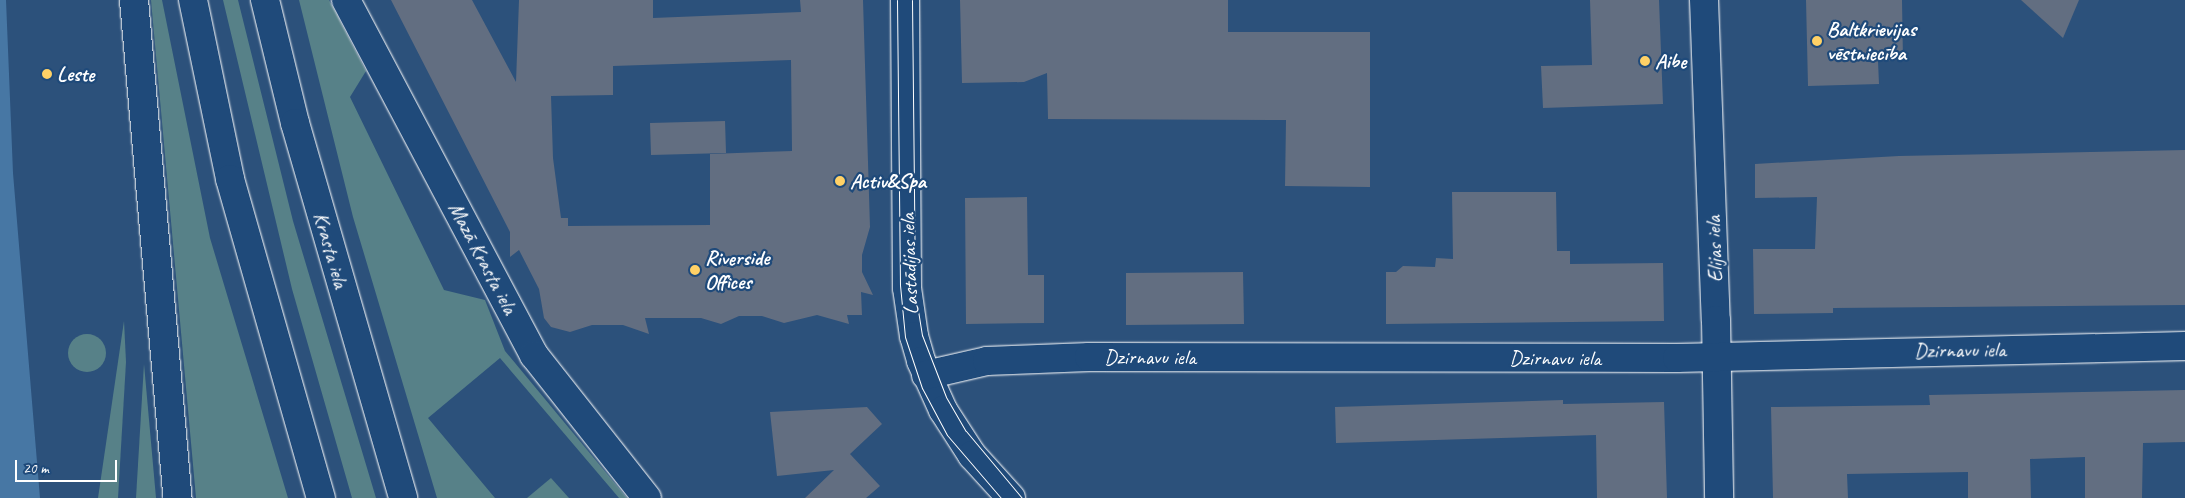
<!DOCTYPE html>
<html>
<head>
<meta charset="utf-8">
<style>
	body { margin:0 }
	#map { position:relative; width:2185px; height:498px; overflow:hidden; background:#2c517b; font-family:Caveat,sans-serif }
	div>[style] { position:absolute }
	.green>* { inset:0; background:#578188 }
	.round { border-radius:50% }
	.water>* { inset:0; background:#4777a4 }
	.building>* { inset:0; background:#626e81 }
	.roads { filter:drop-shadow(0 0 1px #fff) drop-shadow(0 0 1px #fff) }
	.minor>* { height:28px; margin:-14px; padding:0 14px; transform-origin:14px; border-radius:14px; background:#1f4a7a }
	.major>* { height:28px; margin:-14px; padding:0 14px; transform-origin:14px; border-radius:14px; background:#1f4a7a }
	.highway>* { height:28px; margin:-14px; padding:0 14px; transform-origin:14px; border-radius:14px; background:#1f4a7a }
	.tram>* { height:1px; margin:-0.5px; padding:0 0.5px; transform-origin:0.5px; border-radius:0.5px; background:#fff }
	.dots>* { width:14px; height:14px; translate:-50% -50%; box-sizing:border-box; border:2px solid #1f4a7a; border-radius:50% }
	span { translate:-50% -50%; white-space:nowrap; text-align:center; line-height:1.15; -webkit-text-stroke:4.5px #1f4a7a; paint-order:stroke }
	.poi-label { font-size:21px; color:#fff; font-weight:700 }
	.left { translate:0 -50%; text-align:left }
	.street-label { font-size:21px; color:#fff }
	.scale { position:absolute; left:15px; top:460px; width:102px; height:22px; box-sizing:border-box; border:2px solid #fff; border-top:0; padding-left:6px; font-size:15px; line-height:18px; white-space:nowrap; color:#fff; -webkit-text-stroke:4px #1f4a7a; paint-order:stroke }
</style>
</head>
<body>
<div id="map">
	<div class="green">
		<div style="clip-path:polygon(151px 0,162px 0,210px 238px,288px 498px,196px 498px)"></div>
		<div style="clip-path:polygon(223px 0,238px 0,293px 221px,376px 498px,352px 498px,292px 289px)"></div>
		<div style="clip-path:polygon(299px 0,329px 0,366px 71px,350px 97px,444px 290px,485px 300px,505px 351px,627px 498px,619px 498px,500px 358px,428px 418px,495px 498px,437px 498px,353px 217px)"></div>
		<div style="clip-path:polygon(124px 321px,126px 362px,118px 498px,98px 498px)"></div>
		<div class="round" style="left:68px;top:334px;width:38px;height:38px"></div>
		<div style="clip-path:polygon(144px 364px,156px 498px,136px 498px)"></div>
		<div style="clip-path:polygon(551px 478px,569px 498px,527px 498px)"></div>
	</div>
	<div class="water">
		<div style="clip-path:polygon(0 0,6px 0,13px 173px,40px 498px,0 498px)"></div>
	</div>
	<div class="building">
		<div style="clip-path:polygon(evenodd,391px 0,472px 0,516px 82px,519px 0,653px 0,653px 18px,801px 12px,800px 0,863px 0,870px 227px,862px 255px,862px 272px,873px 295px,861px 292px,862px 315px,847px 315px,849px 324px,817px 315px,784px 323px,762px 316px,739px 316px,721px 324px,701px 318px,645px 318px,649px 334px,623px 325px,592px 325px,570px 332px,551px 327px,544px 318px,539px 289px,519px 250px,510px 257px,510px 232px,391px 0,791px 60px,792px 151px,710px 154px,710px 225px,568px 226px,568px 218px,561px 218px,553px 158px,551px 96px,613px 95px,613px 66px,791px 60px)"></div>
		<div style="clip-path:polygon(960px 0,1228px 0,1228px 32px,1370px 32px,1370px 187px,1285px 186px,1286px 120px,1048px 119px,1047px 73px,1024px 82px,962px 83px)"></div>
		<div style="clip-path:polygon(1590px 0,1659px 0,1663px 104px,1543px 108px,1541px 66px,1592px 65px)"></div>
		<div style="clip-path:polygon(1806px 0,1902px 0,1903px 60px,1878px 61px,1879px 84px,1808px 86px)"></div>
		<div style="clip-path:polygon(2021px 0,2079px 0,2063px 38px)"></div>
		<div style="clip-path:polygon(725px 121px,726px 153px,651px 155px,650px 123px)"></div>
		<div style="clip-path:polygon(2185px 150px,2185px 305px,1833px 308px,1833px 313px,1754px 314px,1753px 249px,1815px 249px,1817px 197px,1755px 198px,1755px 164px,1899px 156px)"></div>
		<div style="clip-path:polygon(1452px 192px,1556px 192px,1557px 251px,1570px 251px,1570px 264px,1663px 263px,1664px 321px,1386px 324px,1386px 272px,1396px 272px,1403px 266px,1435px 267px,1436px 258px,1453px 259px)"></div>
		<div style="clip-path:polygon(1027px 197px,1028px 275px,1044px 275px,1044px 323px,966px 324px,965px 198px)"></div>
		<div style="clip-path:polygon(1243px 272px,1244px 324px,1126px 325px,1126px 273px)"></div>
		<div style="clip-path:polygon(2185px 390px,2185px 442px,2143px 443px,2142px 498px,2085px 498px,2085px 457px,2030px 459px,2031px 498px,1968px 498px,1968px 472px,1847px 474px,1848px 498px,1773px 498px,1771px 407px,1930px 405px,1929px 395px)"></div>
		<div style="clip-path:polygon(1563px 400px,1563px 404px,1664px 402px,1667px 498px,1597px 498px,1596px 435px,1336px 443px,1335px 407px)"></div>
		<div style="clip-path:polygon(867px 407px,882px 424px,850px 454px,880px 486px,866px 498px,805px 498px,834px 470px,777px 476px,770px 412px)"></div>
	</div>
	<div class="roads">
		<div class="minor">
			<div style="left:346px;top:0;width:402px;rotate:62.1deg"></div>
			<div style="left:534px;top:355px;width:182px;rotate:51.7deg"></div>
			<div style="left:905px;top:0;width:288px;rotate:89.6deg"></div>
			<div style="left:907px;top:288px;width:49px;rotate:81.7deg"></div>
			<div style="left:914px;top:336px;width:26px;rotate:74deg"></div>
			<div style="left:921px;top:361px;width:54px;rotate:65.8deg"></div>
			<div style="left:943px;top:410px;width:54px;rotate:57.2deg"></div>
			<div style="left:972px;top:455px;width:58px;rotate:47.8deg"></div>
			<div style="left:1704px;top:0;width:320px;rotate:87.9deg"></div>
			<div style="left:1716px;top:320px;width:178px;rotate:89deg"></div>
			<div style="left:926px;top:375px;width:63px;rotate:-12.9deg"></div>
			<div style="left:987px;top:361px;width:102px;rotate:-2.2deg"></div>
			<div style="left:1089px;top:357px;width:588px;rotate:0.1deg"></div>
			<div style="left:1677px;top:358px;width:508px;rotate:-1.35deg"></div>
		</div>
		<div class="major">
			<div style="left:193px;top:0;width:183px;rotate:78.3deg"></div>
			<div style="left:230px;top:179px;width:332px;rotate:74.1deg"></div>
			<div style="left:265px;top:0;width:127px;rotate:76.3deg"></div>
			<div style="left:295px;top:123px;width:390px;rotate:73.9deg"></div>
		</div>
		<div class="highway">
			<div style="left:134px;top:0;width:500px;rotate:85deg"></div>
		</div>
	</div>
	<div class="tram">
		<div style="left:897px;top:0;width:285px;rotate:89.4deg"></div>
		<div style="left:900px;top:285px;width:52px;rotate:84.5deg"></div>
		<div style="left:905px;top:337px;width:54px;rotate:71.6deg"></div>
		<div style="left:922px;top:388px;width:53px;rotate:62deg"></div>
		<div style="left:947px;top:435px;width:83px;rotate:49.4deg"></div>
		<div style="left:912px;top:0;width:292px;rotate:89.4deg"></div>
		<div style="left:915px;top:292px;width:44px;rotate:80.8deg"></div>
		<div style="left:922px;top:335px;width:66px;rotate:68.8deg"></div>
		<div style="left:946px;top:397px;width:39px;rotate:60deg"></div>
		<div style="left:966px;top:431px;width:87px;rotate:50.1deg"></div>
	</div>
	<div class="dots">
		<div style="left:1817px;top:41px;background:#ffd166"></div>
		<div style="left:1645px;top:61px;background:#ffd166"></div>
		<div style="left:47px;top:74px;background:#ffd166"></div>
		<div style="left:840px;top:181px;background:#ffd166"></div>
		<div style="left:695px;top:270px;background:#ffd166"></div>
	</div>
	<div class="poi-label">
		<span class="left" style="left:1827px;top:41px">Baltkrievijas<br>vēstniecība</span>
		<span class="left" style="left:1655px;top:61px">Aibe</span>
		<span class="left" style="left:57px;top:74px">Leste</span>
		<span class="left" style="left:850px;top:181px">Activ&amp;Spa</span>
		<span class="left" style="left:705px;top:270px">Riverside<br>Offices</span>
	</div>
	<div class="street-label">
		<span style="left:1714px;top:249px;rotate:-92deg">Elijas iela</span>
		<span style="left:331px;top:250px;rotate:74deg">Krasta iela</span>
		<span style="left:483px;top:258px;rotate:62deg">Mazā Krasta iela</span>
		<span style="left:909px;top:264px;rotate:-92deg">Lastādijas iela</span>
		<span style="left:1960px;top:350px;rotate:-1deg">Dzirnavu iela</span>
		<span style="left:1150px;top:357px">Dzirnavu iela</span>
		<span style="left:1555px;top:358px">Dzirnavu iela</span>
	</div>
	<div class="scale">20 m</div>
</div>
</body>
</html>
